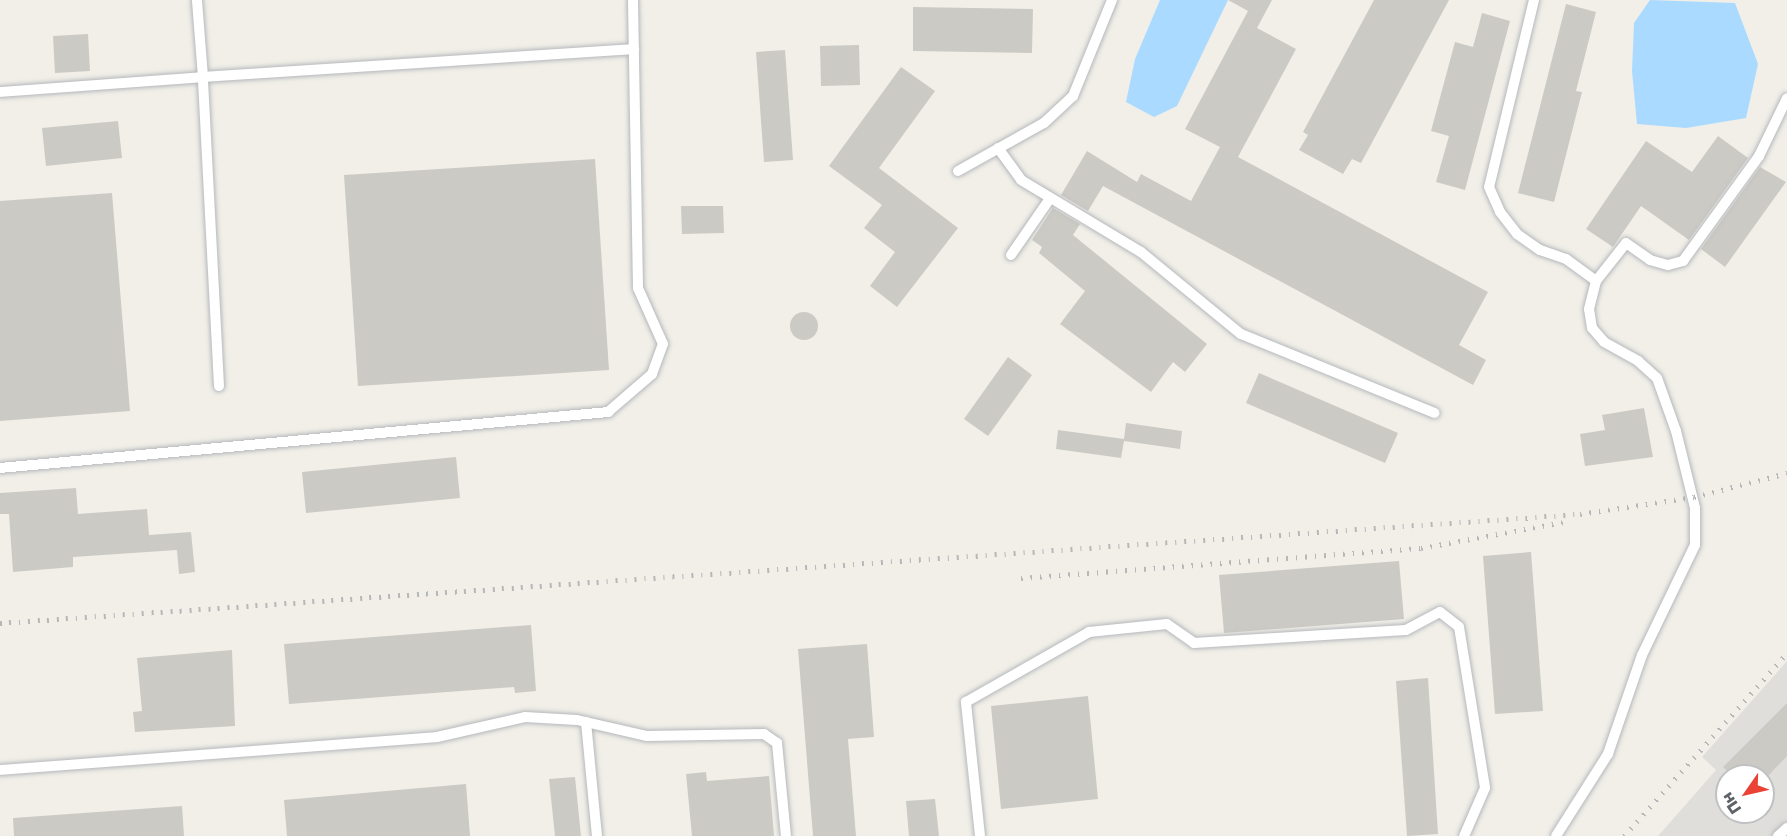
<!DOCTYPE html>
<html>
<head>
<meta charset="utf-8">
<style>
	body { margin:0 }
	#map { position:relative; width:1787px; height:836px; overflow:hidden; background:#f1efe8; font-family:Rubik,sans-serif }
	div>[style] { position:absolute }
	.industrial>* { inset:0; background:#e0deda }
	.water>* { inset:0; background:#aadaff }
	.building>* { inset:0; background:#cccac5 }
	.round { border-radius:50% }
	.roads { filter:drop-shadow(0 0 2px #b5b8bc) drop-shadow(0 0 2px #b5b8bc) }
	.service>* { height:10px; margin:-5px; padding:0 5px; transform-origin:5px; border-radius:5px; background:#fff }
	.rail>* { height:4.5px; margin-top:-2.25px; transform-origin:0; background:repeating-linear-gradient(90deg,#b6b7b8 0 1.5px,transparent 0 9.5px) }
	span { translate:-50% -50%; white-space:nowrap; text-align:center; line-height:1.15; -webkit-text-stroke:4.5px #fff; paint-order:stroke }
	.north { position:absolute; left:1715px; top:764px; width:60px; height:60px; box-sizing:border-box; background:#fff; border:2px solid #bfc1c3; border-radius:50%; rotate:236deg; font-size:16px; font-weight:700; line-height:24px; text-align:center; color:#5f6368 }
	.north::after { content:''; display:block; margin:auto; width:21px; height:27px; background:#ea4335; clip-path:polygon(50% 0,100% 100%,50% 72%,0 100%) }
</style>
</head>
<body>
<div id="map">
	<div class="industrial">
		<div style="clip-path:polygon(evenodd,1787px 661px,1787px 836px,1658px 836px,1716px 770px,1702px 757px,1787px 661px,1727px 776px,1763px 776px,1763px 812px,1727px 812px,1727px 776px)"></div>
	</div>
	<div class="water">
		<div style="clip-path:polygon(1160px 0,1228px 0,1177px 106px,1154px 117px,1126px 102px,1135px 59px)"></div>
		<div style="clip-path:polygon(1650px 0,1735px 3px,1758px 64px,1746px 118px,1686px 128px,1637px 124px,1632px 71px,1634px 23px)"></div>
	</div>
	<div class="building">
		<div style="clip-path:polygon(1228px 0,1272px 0,1257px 28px,1296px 49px,1238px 157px,1488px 292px,1459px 345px,1486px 360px,1473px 385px,1103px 186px,1088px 211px,1061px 195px,1087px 151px,1137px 182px,1141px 174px,1191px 201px,1220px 147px,1185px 129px,1248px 11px)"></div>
		<div style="clip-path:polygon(1374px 0,1449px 0,1361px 163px,1352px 159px,1343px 174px,1299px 150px,1308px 135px,1303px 132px)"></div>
		<div style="clip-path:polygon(1566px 4px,1596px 12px,1576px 91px,1582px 92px,1554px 202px,1518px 193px)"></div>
		<div style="clip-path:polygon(913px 7px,1033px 9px,1032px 53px,913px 51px)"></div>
		<div style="clip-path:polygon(1482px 13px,1510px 21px,1465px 190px,1436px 182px,1449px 136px,1431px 131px,1455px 42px,1473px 47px)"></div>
		<div style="clip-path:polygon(88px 34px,90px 71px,55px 73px,53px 36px)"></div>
		<div style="clip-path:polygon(859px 45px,860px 85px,821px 86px,820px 46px)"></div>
		<div style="clip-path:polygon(785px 50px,793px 160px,764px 162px,756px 52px)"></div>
		<div style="clip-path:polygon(901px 67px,935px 91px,879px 168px,958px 228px,897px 307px,870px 286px,895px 252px,864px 228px,882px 205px,829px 166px)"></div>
		<div style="clip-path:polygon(118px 121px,122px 158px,46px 166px,42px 128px)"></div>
		<div style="clip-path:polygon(1718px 136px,1748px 158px,1689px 240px,1641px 206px,1613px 247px,1586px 229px,1646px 141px,1692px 172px)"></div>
		<div style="clip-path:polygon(595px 159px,609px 370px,358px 386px,344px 175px)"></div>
		<div style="clip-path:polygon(1760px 167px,1786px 182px,1725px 267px,1701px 249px)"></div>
		<div style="clip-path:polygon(112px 193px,130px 411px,0 421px,0 201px)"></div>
		<div style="clip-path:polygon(681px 206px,723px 206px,724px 233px,682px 234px)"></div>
		<div style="clip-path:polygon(1053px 208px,1080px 224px,1073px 235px,1207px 344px,1185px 372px,1173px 362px,1151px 392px,1060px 324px,1085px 291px,1039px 253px,1042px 247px,1032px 240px)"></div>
		<div class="round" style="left:790px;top:312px;width:28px;height:28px"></div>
		<div style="clip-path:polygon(1008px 357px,1032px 375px,988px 436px,964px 419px)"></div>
		<div style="clip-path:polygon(1259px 373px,1398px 433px,1385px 463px,1246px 403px)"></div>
		<div style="clip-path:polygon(1644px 408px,1653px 457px,1585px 466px,1580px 434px,1605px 430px,1602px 415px)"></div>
		<div style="clip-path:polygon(1126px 423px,1182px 431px,1180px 449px,1124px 441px,1121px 458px,1056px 449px,1058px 430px,1124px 439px)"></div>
		<div style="clip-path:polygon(456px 457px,460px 498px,306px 513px,302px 472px)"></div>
		<div style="clip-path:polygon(76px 488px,78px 514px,147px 509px,149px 535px,191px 532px,195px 572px,179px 574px,177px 550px,73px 557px,73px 567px,13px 572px,9px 514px,0 514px,0 493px)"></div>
		<div style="clip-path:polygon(1531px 552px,1543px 711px,1495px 714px,1483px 556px)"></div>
		<div style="clip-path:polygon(1399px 561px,1404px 619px,1224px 633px,1219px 575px)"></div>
		<div style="clip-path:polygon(531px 625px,536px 691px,515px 693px,514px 687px,289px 704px,284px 644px)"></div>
		<div style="clip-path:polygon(867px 644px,874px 737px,848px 739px,856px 836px,813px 836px,798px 649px)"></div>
		<div style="clip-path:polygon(232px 650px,235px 726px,135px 732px,133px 712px,142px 711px,137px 658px)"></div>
		<div style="clip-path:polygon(1428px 678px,1438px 834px,1407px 836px,1396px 681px)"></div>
		<div style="clip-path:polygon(1088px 696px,1098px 799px,1001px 809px,991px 706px)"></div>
		<div style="clip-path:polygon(1787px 703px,1787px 756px,1768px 776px,1733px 776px,1723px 767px)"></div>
		<div style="clip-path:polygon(706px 772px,707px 781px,769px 776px,774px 836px,692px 836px,686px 774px)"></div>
		<div style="clip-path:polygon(575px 777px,581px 836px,555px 836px,549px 779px)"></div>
		<div style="clip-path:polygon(466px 784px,470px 836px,287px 836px,284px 800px)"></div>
		<div style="clip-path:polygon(935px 799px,939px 836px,909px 836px,906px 801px)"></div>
		<div style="clip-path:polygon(182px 806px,184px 836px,14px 836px,13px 818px)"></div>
	</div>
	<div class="roads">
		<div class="service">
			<div style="left:1534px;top:0;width:192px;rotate:103.5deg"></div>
			<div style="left:1489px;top:187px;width:27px;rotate:66deg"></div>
			<div style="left:1500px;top:212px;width:28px;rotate:52deg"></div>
			<div style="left:1517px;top:234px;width:28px;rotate:35deg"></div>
			<div style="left:1540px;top:250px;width:28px;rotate:19deg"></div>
			<div style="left:1566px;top:259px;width:37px;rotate:36deg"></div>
			<div style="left:1596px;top:281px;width:29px;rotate:104deg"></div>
			<div style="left:1589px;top:309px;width:19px;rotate:81deg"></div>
			<div style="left:1592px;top:328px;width:18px;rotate:49deg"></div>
			<div style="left:1604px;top:342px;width:39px;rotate:29deg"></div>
			<div style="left:1638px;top:361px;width:25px;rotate:42deg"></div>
			<div style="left:1657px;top:378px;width:56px;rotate:70.3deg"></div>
			<div style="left:1676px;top:431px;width:79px;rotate:76.1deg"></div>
			<div style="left:1695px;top:508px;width:37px;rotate:90deg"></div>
			<div style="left:1695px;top:545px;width:122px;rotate:115.7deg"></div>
			<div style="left:1642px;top:655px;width:105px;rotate:109deg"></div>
			<div style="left:1608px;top:754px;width:97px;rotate:122.4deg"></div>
			<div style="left:0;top:92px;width:204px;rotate:-4.2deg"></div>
			<div style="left:203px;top:77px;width:77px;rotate:-94.5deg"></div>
			<div style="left:998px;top:148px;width:39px;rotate:54deg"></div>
			<div style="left:1021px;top:180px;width:140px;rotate:31deg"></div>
			<div style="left:1141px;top:252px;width:129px;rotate:39.4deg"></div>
			<div style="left:1241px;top:334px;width:209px;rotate:22.2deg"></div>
			<div style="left:958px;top:171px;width:98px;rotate:-29.2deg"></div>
			<div style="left:1044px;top:123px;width:40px;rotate:-43deg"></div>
			<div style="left:1073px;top:96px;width:104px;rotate:-67.9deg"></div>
			<div style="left:1011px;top:255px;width:67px;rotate:-55.4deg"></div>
			<div style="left:1596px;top:281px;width:48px;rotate:-51.7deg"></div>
			<div style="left:1626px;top:243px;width:29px;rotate:35deg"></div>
			<div style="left:1650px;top:260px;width:19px;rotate:16deg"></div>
			<div style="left:1668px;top:265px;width:16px;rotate:-15deg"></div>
			<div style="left:1683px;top:261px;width:130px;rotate:-54.1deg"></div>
			<div style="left:1759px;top:156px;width:64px;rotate:-64.2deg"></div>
			<div style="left:219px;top:386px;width:309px;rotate:-93deg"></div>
			<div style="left:203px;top:77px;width:432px;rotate:-3.7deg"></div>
			<div style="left:0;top:468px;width:611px;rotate:-5.26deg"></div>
			<div style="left:608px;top:412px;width:58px;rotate:-40.8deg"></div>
			<div style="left:652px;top:374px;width:32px;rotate:-70deg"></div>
			<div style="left:663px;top:344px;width:61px;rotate:-114.1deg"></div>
			<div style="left:638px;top:288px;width:288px;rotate:-91deg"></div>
			<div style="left:586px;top:722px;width:115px;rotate:84.5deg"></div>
			<div style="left:0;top:770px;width:438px;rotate:-4.3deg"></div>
			<div style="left:437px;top:737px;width:90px;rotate:-12.8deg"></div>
			<div style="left:525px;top:717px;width:52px;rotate:3.3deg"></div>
			<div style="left:577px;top:720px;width:72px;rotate:12.9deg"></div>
			<div style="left:647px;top:736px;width:117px;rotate:-1deg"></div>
			<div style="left:764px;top:734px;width:16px;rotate:35deg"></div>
			<div style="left:777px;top:743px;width:93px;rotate:84.5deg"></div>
			<div style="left:980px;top:836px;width:135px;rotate:-96deg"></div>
			<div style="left:966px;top:702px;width:142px;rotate:-29.6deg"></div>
			<div style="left:1089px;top:632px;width:78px;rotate:-5.9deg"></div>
			<div style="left:1167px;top:624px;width:33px;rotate:35deg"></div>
			<div style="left:1194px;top:643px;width:212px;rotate:-3.5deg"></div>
			<div style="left:1406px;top:630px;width:38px;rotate:-28deg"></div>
			<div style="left:1440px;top:612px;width:24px;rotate:38deg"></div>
			<div style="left:1459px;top:627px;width:163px;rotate:80.8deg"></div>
			<div style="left:1485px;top:788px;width:52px;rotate:113.6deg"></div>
			<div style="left:1778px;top:836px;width:12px;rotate:-42deg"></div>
		</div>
	</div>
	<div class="rail">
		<div style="left:1021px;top:578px;width:401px;rotate:-4.3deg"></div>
		<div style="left:1421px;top:548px;width:150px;rotate:-10.3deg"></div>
		<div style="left:0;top:623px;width:1584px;rotate:-3.95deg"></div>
		<div style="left:1580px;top:514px;width:115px;rotate:-8.5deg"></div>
		<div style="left:1694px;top:497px;width:96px;rotate:-14.5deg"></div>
		<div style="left:1624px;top:836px;width:245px;rotate:-48.3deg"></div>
	</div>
	<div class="north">Пн</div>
</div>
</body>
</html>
